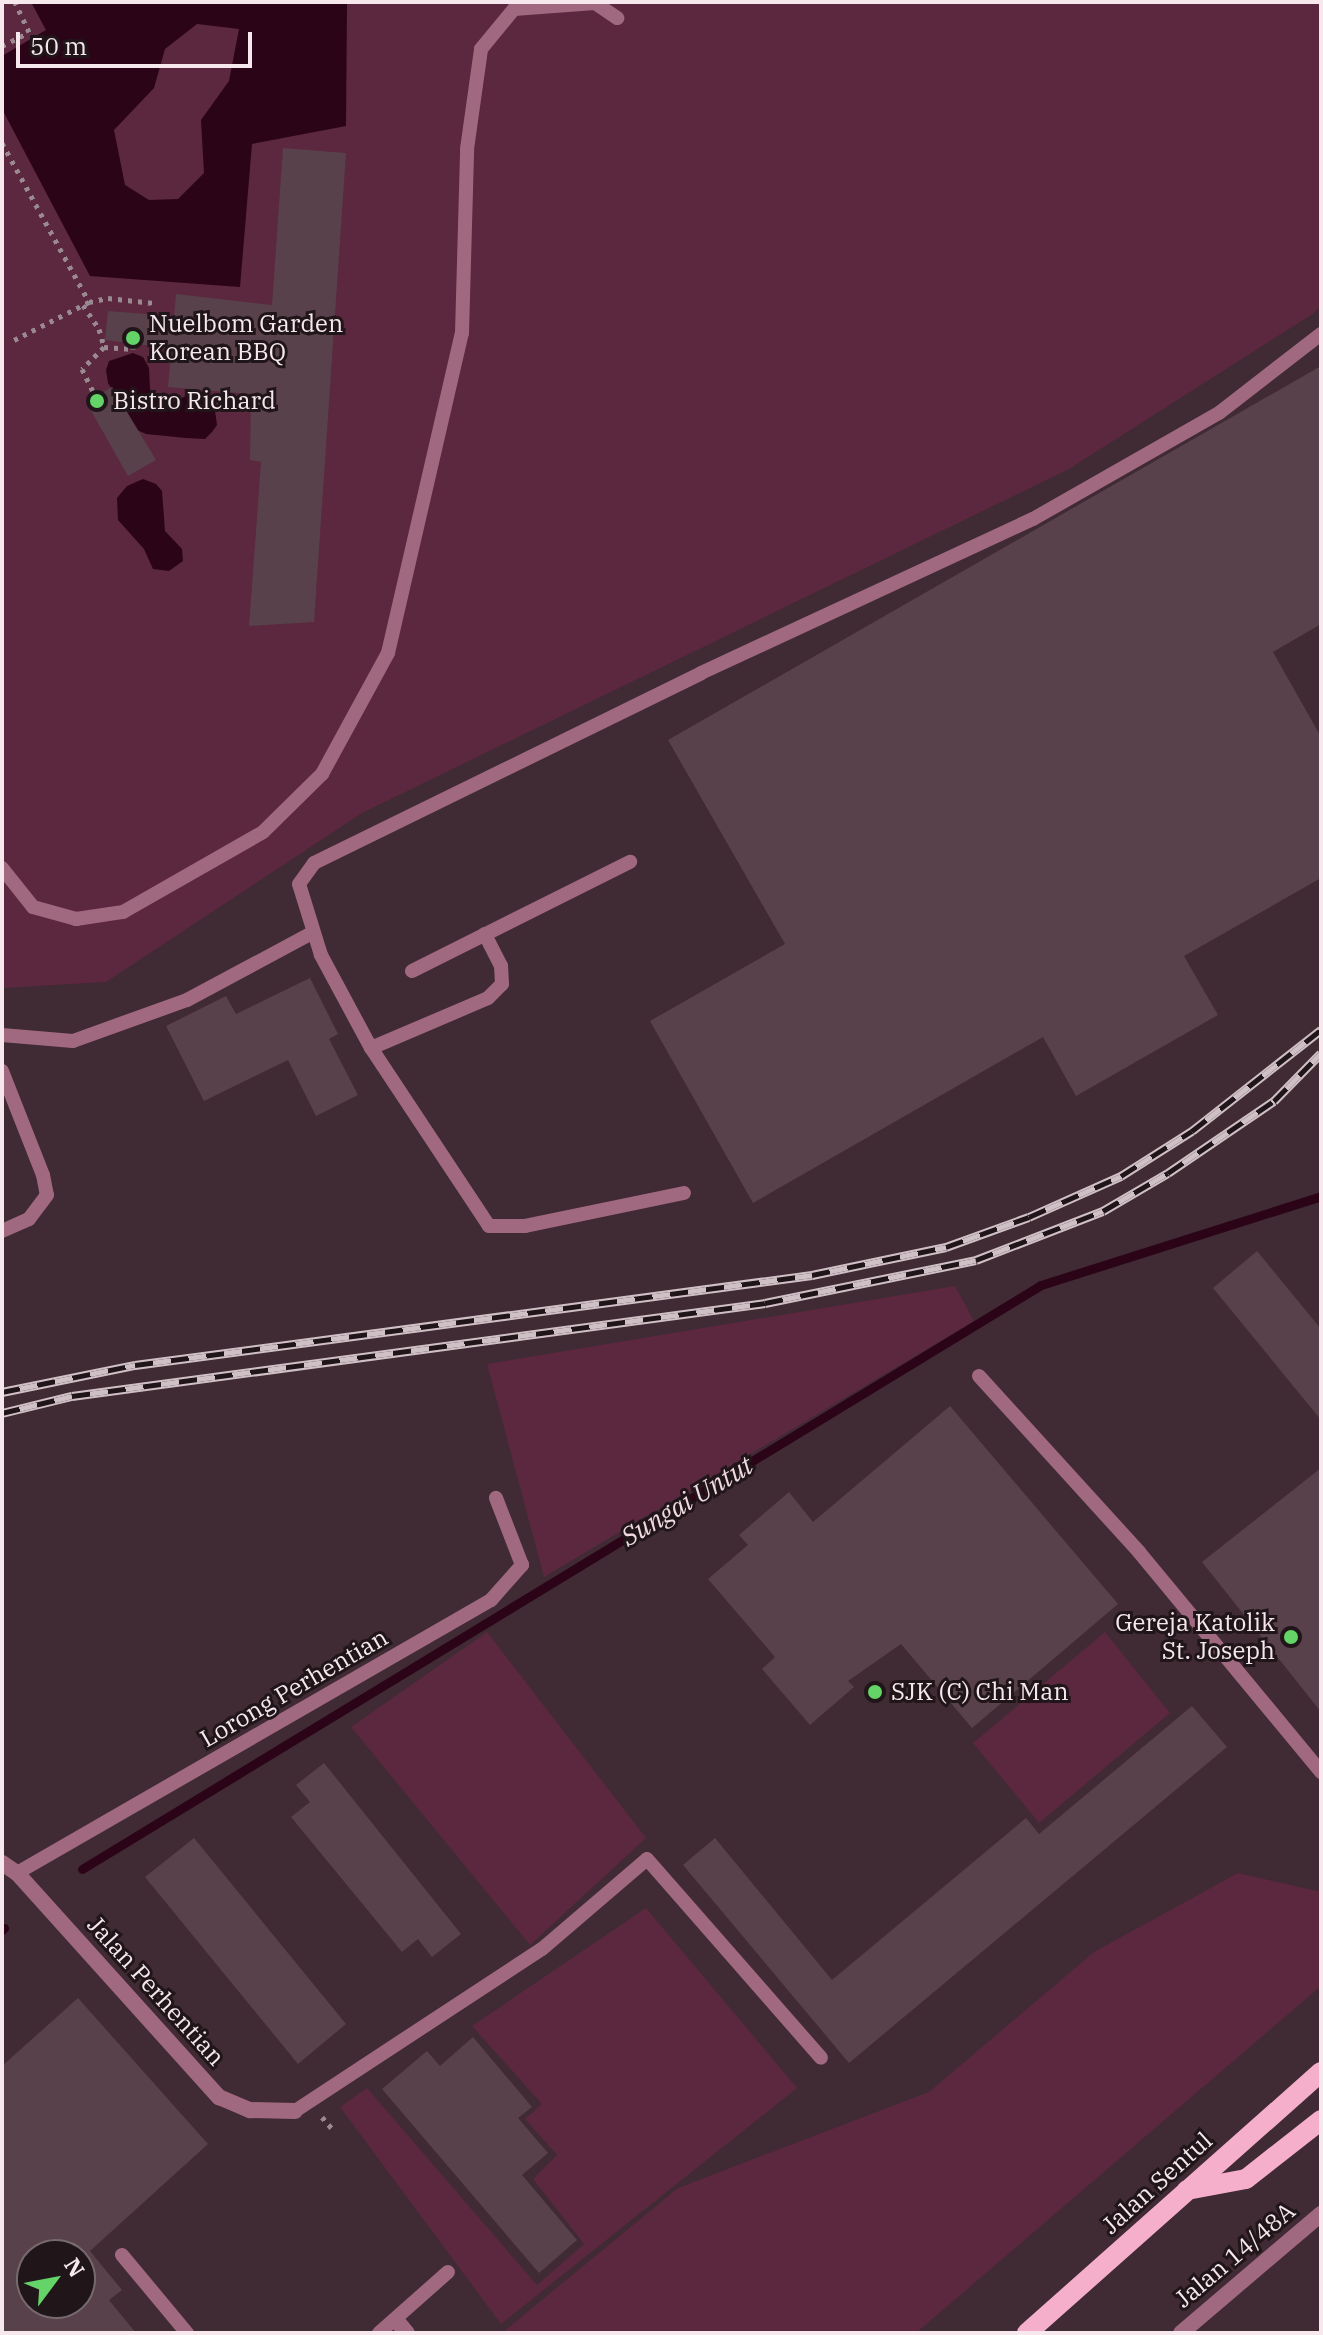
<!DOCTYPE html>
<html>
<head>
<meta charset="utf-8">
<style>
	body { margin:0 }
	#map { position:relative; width:1323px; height:2335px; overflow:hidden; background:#402a33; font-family:"IBM Plex Serif",serif }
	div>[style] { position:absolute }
	.green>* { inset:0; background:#5b283f }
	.water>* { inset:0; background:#2b0417 }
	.stream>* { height:9px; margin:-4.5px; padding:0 4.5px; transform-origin:4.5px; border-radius:4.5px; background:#2b0417 }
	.building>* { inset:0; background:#58414a }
	.path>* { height:5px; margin-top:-2.5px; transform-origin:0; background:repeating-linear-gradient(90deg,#9b8990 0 4px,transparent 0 10px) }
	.service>* { height:14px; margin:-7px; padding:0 7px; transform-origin:7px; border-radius:7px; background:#a1697f }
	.minor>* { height:16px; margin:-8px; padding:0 8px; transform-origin:8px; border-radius:8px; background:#a1697f }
	.primary>* { height:20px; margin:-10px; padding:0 10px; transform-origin:10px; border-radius:10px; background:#f6afcb }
	.rail>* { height:9px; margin-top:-4.5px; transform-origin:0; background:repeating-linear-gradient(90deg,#20161a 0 18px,#cfc0c5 0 36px); box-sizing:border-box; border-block:2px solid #cfc0c5 }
	.dots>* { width:22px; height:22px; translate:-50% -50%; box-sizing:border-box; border:4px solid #20161a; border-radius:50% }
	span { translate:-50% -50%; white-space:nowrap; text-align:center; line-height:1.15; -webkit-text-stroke:6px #20161a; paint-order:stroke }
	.poi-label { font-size:24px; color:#f6e8ed }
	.left { translate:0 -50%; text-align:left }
	.right { translate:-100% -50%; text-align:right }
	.street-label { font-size:24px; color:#f6e8ed }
	.water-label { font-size:26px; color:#f1d9e1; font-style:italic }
	.frame { position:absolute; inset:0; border:4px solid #f6e8ed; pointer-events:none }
	.north { position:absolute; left:16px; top:2239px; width:80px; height:80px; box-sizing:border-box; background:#20161a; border:2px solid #766a6e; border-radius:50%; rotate:58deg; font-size:22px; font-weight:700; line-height:32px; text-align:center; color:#f6e8ed }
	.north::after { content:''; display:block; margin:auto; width:28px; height:36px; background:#64d468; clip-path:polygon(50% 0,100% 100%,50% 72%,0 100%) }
	.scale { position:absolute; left:16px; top:32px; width:236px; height:36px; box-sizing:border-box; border:4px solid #f6e8ed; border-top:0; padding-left:10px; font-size:24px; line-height:28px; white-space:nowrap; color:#f6e8ed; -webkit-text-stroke:6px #20161a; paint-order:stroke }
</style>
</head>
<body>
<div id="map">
	<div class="green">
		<div style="clip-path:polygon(2px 2px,1321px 2px,1321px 305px,1314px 313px,1069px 469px,362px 813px,106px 982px,5px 988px,2px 982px)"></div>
		<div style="clip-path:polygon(955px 1286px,974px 1321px,544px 1577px,487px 1364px)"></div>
		<div style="clip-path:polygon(487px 1632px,646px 1838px,530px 1945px,351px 1727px)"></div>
		<div style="clip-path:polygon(1105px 1632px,1170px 1713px,1039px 1823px,973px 1743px)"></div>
		<div style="clip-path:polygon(1238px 1873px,1321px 1892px,1321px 1986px,916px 2333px,502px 2333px,678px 2188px,929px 2092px,1094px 1952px)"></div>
		<div style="clip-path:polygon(646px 1908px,797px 2088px,501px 2324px,340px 2107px,367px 2088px,537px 2285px,584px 2244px,533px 2179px,557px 2155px,525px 2119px,542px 2104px,472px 2026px)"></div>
	</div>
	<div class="water">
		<div style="clip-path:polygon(evenodd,31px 2px,347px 2px,346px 126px,252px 144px,240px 287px,90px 276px,2px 109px,2px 56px,46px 30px,31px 2px,197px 24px,239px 29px,229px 81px,201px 120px,204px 173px,178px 199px,149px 200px,125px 185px,114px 130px,154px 88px,165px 49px,197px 24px)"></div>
		<div style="clip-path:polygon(133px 353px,143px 357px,149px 368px,150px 389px,160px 402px,168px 404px,193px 393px,207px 392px,213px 397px,217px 425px,212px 432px,205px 439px,186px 438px,146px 434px,135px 429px,108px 383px,106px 370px,109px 361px)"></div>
		<div style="clip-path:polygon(143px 479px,156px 484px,162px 491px,165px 531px,182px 549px,183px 561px,169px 571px,153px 569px,144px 549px,118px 520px,117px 498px,127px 486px)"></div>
	</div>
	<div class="stream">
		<div style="left:82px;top:1869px;width:1123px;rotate:-31.34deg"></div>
		<div style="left:1041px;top:1285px;width:294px;rotate:-17.6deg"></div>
		<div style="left:2px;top:1930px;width:3px;rotate:-45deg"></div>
	</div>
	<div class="building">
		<div style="clip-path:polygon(283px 148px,346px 153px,314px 622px,249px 626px,261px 462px,250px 460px,251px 394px,168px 387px,171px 353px,178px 349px,105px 340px,108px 311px,174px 316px,176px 294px,272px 305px)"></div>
		<div style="clip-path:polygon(1321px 366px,1321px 624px,1273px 652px,1321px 737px,1321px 878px,1184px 956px,1218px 1015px,1076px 1096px,1043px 1037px,753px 1203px,650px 1021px,785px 944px,668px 740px)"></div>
		<div style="clip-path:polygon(112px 387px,156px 460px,128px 476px,86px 402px)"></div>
		<div style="clip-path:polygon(310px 978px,338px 1034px,329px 1039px,358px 1095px,316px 1116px,288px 1060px,204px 1101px,166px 1026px,226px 996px,236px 1014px)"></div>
		<div style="clip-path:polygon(1257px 1251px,1321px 1329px,1321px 1420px,1213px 1288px)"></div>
		<div style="clip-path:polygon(950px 1406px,1118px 1604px,972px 1728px,901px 1644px,848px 1681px,854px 1687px,810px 1725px,762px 1669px,775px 1657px,708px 1579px,748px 1545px,739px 1535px,789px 1492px,813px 1522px)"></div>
		<div style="clip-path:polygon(1321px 1468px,1321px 1712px,1202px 1562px)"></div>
		<div style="clip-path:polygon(1192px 1706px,1227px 1747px,849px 2063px,683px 1865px,715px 1838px,832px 1980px,1026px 1818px,1039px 1834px)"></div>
		<div style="clip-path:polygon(324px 1763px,461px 1934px,432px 1957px,418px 1939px,402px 1952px,291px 1817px,310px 1802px,296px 1785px)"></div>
		<div style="clip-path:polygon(194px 1838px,346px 2024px,298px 2064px,145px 1877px)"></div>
		<div style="clip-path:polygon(evenodd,78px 1998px,208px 2144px,90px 2251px,122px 2290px,109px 2300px,136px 2333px,2px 2333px,2px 2066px,78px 1998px,32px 2255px,80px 2255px,80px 2303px,32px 2303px,32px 2255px)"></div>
		<div style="clip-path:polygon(473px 2037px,532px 2107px,518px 2118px,548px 2153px,522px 2175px,577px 2240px,539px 2273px,382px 2089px,427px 2051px,440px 2066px)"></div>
	</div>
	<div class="path">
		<div style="left:2px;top:46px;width:30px;rotate:-27deg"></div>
		<div style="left:29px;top:32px;width:33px;rotate:-115deg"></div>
		<div style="left:2px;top:143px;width:181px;rotate:61.3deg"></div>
		<div style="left:89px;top:302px;width:84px;rotate:153.1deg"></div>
		<div style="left:89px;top:302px;width:19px;rotate:-12deg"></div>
		<div style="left:108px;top:298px;width:46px;rotate:6.2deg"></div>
		<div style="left:83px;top:305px;width:29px;rotate:56deg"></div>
		<div style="left:99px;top:329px;width:19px;rotate:74deg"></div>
		<div style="left:104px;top:347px;width:31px;rotate:135deg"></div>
		<div style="left:82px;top:369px;width:25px;rotate:64deg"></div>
		<div style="left:104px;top:347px;width:29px;rotate:4deg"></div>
		<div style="left:133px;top:349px;width:3px;rotate:-90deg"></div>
		<div style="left:322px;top:2117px;width:18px;rotate:49deg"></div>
	</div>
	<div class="service">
		<div style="left:2px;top:868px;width:50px;rotate:51.5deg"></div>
		<div style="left:33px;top:907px;width:45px;rotate:15.6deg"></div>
		<div style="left:76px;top:919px;width:48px;rotate:-8.5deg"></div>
		<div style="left:123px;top:912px;width:161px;rotate:-29.7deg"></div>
		<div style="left:263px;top:832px;width:83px;rotate:-44.5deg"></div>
		<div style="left:322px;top:774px;width:138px;rotate:-61.4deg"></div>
		<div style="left:388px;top:653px;width:328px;rotate:-77deg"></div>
		<div style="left:462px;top:333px;width:184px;rotate:-88.4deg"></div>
		<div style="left:467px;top:149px;width:101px;rotate:-82deg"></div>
		<div style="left:481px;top:49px;width:52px;rotate:-50.5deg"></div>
		<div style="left:514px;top:9px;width:81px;rotate:-4.2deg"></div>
		<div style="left:595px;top:3px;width:27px;rotate:34deg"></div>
		<div style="left:412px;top:971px;width:244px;rotate:-26.6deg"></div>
		<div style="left:2px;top:1035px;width:71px;rotate:4.8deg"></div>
		<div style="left:73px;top:1041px;width:121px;rotate:-19.8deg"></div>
		<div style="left:187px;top:1000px;width:142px;rotate:-28.2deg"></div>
		<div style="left:371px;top:1048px;width:127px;rotate:-23.1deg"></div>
		<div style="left:488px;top:998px;width:20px;rotate:-45deg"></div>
		<div style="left:502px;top:984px;width:18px;rotate:-93deg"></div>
		<div style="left:501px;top:966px;width:36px;rotate:-117deg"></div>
		<div style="left:2px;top:1071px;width:112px;rotate:68.5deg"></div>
		<div style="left:43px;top:1175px;width:20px;rotate:79deg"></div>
		<div style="left:47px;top:1195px;width:30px;rotate:127deg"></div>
		<div style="left:29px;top:1219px;width:30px;rotate:156deg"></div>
		<div style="left:684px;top:1193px;width:162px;rotate:168.3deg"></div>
		<div style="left:525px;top:1226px;width:36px;rotate:180deg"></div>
		<div style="left:489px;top:1226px;width:214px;rotate:-123.5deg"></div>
		<div style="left:371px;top:1048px;width:106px;rotate:-118.3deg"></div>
		<div style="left:321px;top:955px;width:74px;rotate:-107.2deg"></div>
		<div style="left:299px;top:884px;width:26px;rotate:-54deg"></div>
		<div style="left:314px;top:863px;width:431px;rotate:-26.1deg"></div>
		<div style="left:701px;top:673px;width:366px;rotate:-24.9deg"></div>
		<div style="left:1033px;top:519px;width:214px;rotate:-29.7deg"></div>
		<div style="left:1219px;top:413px;width:129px;rotate:-37.8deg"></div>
		<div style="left:979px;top:1376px;width:238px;rotate:47.7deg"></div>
		<div style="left:1139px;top:1552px;width:286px;rotate:50.4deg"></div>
		<div style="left:17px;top:1873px;width:547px;rotate:-29.94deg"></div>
		<div style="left:491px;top:1600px;width:47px;rotate:-48.5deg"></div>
		<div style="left:522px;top:1565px;width:72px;rotate:-111.2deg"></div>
		<div style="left:295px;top:2111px;width:295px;rotate:-33.3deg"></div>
		<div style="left:542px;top:1949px;width:138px;rotate:-40.6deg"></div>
		<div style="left:647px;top:1859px;width:264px;rotate:48.8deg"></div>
		<div style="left:122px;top:2255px;width:102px;rotate:50.2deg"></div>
		<div style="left:379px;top:2333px;width:92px;rotate:-41.5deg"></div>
	</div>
	<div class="minor">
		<div style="left:2px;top:1863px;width:18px;rotate:34deg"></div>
		<div style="left:17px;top:1873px;width:302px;rotate:48deg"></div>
		<div style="left:219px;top:2097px;width:34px;rotate:23deg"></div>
		<div style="left:250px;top:2110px;width:45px;rotate:1.3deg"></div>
		<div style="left:396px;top:2320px;width:17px;rotate:50deg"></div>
		<div style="left:1181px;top:2333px;width:184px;rotate:-40.4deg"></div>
	</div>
	<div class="primary">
		<div style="left:1187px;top:2190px;width:60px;rotate:-10.6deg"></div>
		<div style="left:1246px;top:2179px;width:95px;rotate:-38.2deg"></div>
		<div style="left:1027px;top:2333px;width:393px;rotate:-41.6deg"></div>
	</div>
	<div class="rail">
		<div style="left:2px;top:1392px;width:136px;rotate:-11.5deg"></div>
		<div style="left:135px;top:1365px;width:683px;rotate:-7.57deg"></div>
		<div style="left:812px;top:1275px;width:137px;rotate:-11.8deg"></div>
		<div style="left:946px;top:1247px;width:88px;rotate:-19.9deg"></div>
		<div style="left:1029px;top:1217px;width:101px;rotate:-24deg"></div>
		<div style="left:1121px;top:1176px;width:84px;rotate:-32.4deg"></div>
		<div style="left:1192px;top:1131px;width:164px;rotate:-38.1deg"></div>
		<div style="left:2px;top:1413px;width:72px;rotate:-13.7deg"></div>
		<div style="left:72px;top:1396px;width:699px;rotate:-7.64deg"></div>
		<div style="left:765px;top:1303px;width:215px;rotate:-11.5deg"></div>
		<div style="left:976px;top:1260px;width:136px;rotate:-21.1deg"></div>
		<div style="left:1103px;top:1211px;width:75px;rotate:-30.3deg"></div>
		<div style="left:1168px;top:1173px;width:128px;rotate:-34.2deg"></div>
		<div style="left:1274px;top:1101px;width:67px;rotate:-45.6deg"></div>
	</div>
	<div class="dots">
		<div style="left:133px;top:338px;background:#64d468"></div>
		<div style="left:97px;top:401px;background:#64d468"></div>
		<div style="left:1291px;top:1637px;background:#64d468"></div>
		<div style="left:875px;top:1692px;background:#64d468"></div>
	</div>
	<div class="poi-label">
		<span class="left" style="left:149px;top:338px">Nuelbom Garden<br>Korean BBQ</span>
		<span class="left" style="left:113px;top:401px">Bistro Richard</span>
		<span class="right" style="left:1275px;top:1637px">Gereja Katolik<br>St. Joseph</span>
		<span class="left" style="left:891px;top:1692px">SJK (C) Chi Man</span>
	</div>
	<div class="street-label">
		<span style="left:294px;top:1688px;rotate:-30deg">Lorong Perhentian</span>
		<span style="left:156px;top:1991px;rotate:48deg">Jalan Perhentian</span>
		<span style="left:1157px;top:2183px;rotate:-42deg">Jalan Sentul</span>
		<span style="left:1235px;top:2255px;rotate:-40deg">Jalan 14/48A</span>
	</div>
	<div class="water-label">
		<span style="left:687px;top:1501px;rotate:-31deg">Sungai Untut</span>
	</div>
	<div class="frame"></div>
	<div class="north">N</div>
	<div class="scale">50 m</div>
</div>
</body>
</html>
